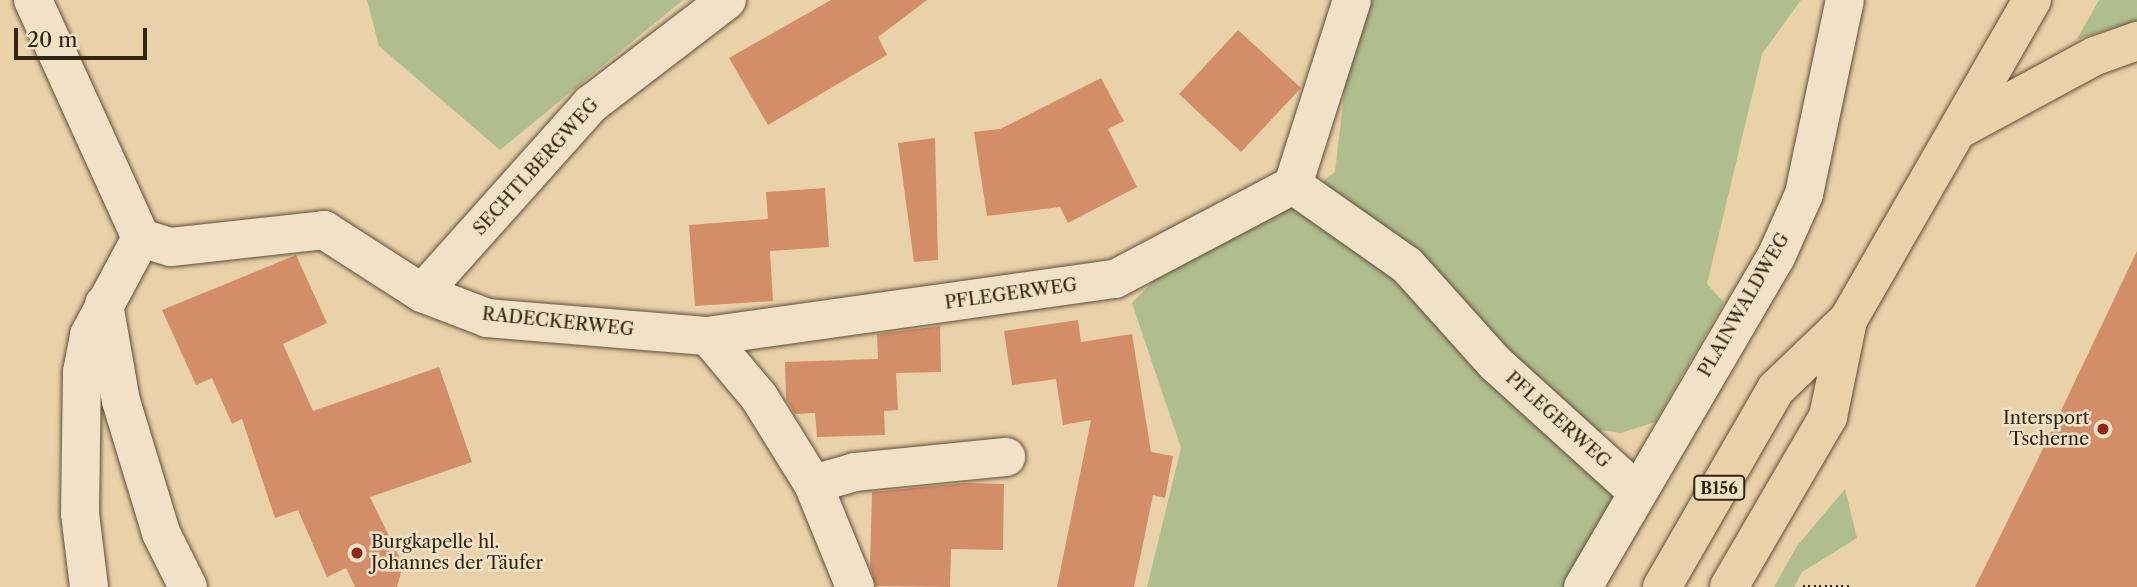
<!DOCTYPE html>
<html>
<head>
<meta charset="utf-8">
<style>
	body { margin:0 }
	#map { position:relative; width:2137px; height:587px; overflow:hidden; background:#e9d1a9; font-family:"Libre Caslon Text",serif }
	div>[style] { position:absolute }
	.green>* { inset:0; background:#b0bd8d }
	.building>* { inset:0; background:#d38e68 }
	.path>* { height:4.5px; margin-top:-2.25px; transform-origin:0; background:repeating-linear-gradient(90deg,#312412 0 2px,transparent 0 5.5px) }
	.roads { filter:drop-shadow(0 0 2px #5f4f38) drop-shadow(0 0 2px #5f4f38) }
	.minor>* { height:38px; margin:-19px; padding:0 19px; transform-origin:19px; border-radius:19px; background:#f1e1c7 }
	.major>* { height:38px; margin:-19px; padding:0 19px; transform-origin:19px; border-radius:19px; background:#e9d1a9 }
	.dots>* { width:19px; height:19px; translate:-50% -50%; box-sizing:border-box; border:4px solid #f1e1c7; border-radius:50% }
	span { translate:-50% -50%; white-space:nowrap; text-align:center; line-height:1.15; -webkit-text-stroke:5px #f1e1c7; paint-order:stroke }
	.shield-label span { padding:2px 5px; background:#f1e1c7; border:2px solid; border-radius:5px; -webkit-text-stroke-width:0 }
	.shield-label { font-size:16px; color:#312412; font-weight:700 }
	.street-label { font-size:18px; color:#312412 }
	.poi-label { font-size:18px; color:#312412 }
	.right { translate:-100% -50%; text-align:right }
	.left { translate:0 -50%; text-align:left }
	.scale { position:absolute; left:14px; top:28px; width:133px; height:32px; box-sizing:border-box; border:4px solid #312412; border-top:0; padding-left:9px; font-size:21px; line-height:24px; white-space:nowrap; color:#312412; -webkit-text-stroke:5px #f1e1c7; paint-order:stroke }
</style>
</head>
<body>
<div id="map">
	<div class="green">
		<div style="clip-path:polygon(367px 0,683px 0,500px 150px,379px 46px)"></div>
		<div style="clip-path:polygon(1366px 0,1801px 0,1762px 54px,1707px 284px,1724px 302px,1655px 422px,1621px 433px,1601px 430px,1616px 513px,1576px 587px,1147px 587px,1181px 448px,1132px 303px,1178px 256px,1290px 205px,1335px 172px,1347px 69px)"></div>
		<div style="clip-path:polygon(2099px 0,2137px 0,2137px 21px,2077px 39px)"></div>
		<div style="clip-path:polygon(1845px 489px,1857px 538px,1802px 572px,1794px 587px,1774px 587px,1797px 546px)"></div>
	</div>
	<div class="building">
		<div style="clip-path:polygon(831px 0,927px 0,878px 37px,887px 55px,768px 125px,729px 58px)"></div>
		<div style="clip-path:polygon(1238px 30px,1301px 88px,1241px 152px,1179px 94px)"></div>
		<div style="clip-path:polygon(1101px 78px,1124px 121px,1108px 129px,1137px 187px,1068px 223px,1060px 207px,987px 216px,974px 132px,1000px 129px)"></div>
		<div style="clip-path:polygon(935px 138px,938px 260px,914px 262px,898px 143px)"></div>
		<div style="clip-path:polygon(825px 188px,829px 247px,770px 251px,773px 301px,695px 306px,689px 225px,768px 219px,766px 192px)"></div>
		<div style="clip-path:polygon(2137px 251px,2137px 587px,1975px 587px,2038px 459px)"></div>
		<div style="clip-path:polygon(296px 255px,327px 323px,283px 344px,313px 411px,439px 367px,472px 462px,370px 497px,403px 565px,397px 587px,355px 587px,346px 568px,327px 577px,298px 510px,275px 518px,242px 419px,232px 424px,212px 378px,196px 385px,162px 310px)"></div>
		<div style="clip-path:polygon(1078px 320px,1081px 342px,1132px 334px,1151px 452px,1173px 456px,1165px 498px,1153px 495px,1134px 587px,1057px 587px,1091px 420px,1063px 425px,1056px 379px,1012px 385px,1004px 331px)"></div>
		<div style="clip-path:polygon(940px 326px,941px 372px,896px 373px,898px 410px,884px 411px,885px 435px,817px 437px,815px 413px,795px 414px,786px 399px,785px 362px,878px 359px,877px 334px)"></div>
		<div style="clip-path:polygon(965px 483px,1004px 484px,1003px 550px,951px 549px,950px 587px,876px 586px,870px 566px,872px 492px)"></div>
	</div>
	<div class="path">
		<div style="left:1803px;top:587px;width:48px"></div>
	</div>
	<div class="roads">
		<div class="minor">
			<div style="left:33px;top:0;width:261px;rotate:65.6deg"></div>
			<div style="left:141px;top:238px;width:31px;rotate:17deg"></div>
			<div style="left:171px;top:247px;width:154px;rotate:-6.3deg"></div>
			<div style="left:324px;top:230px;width:117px;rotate:32.7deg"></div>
			<div style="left:422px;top:293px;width:70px;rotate:21deg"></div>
			<div style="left:487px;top:318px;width:222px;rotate:4.7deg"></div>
			<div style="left:708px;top:336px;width:80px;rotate:50.1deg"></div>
			<div style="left:759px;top:397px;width:102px;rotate:58.2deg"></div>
			<div style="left:813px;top:484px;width:111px;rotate:67.8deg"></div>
			<div style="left:1293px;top:185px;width:194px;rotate:-72.3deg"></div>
			<div style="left:422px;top:293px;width:254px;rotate:-48.2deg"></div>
			<div style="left:591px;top:104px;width:171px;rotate:-37.4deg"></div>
			<div style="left:104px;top:304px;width:98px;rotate:80.1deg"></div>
			<div style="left:121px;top:401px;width:138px;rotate:73.1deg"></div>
			<div style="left:161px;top:533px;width:60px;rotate:63.4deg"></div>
			<div style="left:708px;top:336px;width:411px;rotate:-8deg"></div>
			<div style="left:1115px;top:279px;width:201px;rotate:-27.8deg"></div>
			<div style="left:1293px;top:185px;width:139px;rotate:35.1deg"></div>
			<div style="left:1407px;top:265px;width:132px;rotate:48.1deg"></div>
			<div style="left:1495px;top:363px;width:189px;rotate:42.2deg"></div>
			<div style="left:813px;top:484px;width:44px;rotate:-15.9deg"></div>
			<div style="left:855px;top:472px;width:152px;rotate:-5.7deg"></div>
			<div style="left:89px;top:587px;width:74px;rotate:-97deg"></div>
			<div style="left:80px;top:514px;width:142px;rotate:-89.2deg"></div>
			<div style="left:82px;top:372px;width:38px;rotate:-79deg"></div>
			<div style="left:89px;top:335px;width:110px;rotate:-61.8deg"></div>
			<div style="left:1583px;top:587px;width:382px;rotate:-59.7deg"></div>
			<div style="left:1776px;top:257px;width:69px;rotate:-66deg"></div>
			<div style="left:1804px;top:194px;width:198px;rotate:-78.1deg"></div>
		</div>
		<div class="major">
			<div style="left:1958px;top:130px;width:156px;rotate:-28.4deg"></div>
			<div style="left:2095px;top:56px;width:45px;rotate:-19.7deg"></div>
			<div style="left:1662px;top:587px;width:228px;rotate:-60.1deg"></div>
			<div style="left:1776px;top:389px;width:100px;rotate:-43.8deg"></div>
			<div style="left:1848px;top:320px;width:369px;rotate:-60.1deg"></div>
			<div style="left:1729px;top:587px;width:197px;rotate:-59.8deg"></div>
			<div style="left:1828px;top:417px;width:99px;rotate:-78.3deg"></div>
		</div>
	</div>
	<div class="dots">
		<div style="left:2103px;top:429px;background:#8f2418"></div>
		<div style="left:357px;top:553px;background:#8f2418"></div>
	</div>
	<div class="shield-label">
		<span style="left:1719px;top:488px">B156</span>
	</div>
	<div class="street-label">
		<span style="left:536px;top:167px;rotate:-48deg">SECHTLBERGWEG</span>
		<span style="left:1011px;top:294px;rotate:-8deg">PFLEGERWEG</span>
		<span style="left:1744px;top:305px;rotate:-60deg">PLAINWALDWEG</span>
		<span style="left:558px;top:322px;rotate:6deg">RADECKERWEG</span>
		<span style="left:1558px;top:420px;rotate:42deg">PFLEGERWEG</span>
	</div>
	<div class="poi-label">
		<span class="right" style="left:2089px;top:429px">Intersport<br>Tscherne</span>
		<span class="left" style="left:371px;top:553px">Burgkapelle hl.<br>Johannes der Täufer</span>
	</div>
	<div class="scale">20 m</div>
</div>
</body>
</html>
